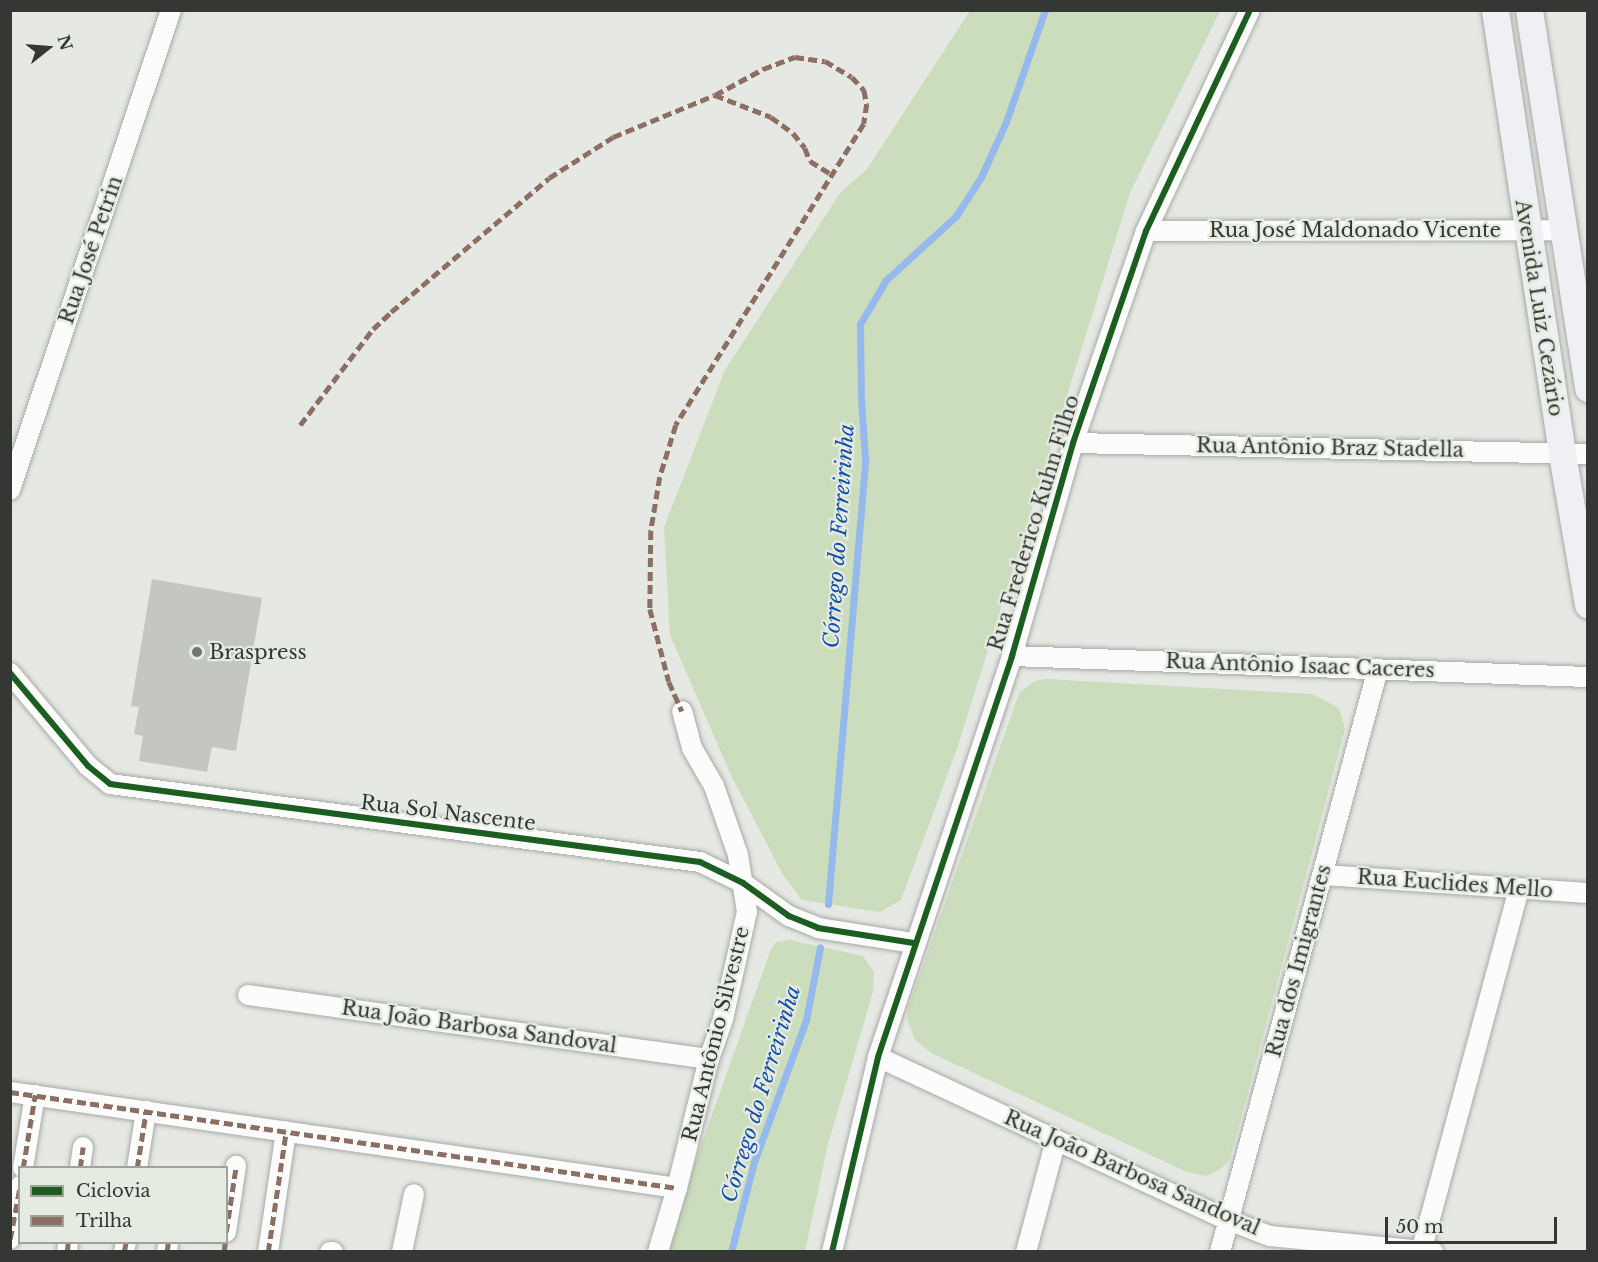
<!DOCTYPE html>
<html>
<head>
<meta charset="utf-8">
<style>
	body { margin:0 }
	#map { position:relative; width:1598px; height:1262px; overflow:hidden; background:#e5e8e3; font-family:"Libre Baskerville",serif }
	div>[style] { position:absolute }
	.green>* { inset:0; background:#cbddbc }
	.stream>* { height:7px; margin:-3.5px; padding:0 3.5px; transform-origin:3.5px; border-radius:3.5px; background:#96b9ed }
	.building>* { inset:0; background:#c3c6c1 }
	.roads { filter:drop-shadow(0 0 2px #a7aaa6) drop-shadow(0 0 2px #a7aaa6) }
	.street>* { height:20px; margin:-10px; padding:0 10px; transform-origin:10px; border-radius:10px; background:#fbfcfb }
	.secondary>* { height:27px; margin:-13.5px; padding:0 13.5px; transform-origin:13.5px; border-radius:13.5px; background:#eef0f3 }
	.quiet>* { height:4.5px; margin-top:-2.25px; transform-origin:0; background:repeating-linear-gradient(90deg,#8d6e63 0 9px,transparent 0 13.5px) }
	.cycleway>* { height:6px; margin:-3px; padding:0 3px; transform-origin:3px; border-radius:3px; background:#1b5e20 }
	.dots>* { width:16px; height:16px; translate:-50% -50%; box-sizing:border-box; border:3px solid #e5ebe0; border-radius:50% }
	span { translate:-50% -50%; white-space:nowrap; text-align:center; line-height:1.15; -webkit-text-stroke:4.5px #e5ebe0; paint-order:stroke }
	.street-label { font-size:20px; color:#343733 }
	.poi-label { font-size:20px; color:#343733 }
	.left { translate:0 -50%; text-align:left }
	.water-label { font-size:21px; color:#1350a8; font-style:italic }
	.frame { position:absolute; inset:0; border:12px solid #343733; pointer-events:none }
	.legend { position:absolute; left:18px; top:1166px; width:210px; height:78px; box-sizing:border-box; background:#e5ebe0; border:2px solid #9ea39b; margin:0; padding:8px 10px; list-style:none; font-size:18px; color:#343733 }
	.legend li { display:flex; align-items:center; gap:12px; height:30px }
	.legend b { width:30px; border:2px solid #9ea39b }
	.north { position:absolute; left:18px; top:18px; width:60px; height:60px; -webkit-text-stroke:4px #e5ebe0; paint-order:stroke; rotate:73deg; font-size:16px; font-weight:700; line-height:24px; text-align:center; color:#343733 }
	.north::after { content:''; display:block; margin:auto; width:21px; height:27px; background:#343733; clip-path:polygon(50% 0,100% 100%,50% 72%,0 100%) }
	.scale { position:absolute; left:1385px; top:1217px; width:172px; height:27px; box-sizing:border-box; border:3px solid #343733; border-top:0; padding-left:8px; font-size:18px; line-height:21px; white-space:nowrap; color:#343733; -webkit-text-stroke:4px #e5ebe0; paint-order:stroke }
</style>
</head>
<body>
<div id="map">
	<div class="green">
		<div style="clip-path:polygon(970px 11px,1220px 11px,1130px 193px,957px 749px,901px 900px,880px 912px,802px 900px,783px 875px,731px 775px,670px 635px,664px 527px,725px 370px,840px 193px,867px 169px)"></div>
		<div style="clip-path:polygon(1046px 679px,1312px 694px,1339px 708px,1345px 729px,1230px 1159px,1221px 1169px,1206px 1176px,1187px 1172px,933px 1054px,915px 1040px,907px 1019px,908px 1008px,1016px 702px,1020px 692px,1035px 681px)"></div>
		<div style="clip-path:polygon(790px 940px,863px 956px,874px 972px,873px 992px,828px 1144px,805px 1251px,663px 1252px,770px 952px,776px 942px)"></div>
	</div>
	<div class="stream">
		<div style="left:828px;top:904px;width:447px;rotate:-85.2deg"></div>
		<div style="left:865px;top:459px;width:60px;rotate:-93.8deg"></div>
		<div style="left:861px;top:399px;width:75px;rotate:-90.8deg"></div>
		<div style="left:860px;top:324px;width:51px;rotate:-59.4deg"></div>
		<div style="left:886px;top:280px;width:95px;rotate:-42.4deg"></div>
		<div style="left:956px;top:216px;width:46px;rotate:-57.3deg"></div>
		<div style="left:981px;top:177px;width:60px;rotate:-65.6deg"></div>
		<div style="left:1006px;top:122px;width:119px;rotate:-70.8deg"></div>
		<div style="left:731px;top:1252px;width:93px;rotate:-75.7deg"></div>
		<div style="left:754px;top:1162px;width:151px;rotate:-69.9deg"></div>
		<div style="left:806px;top:1020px;width:74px;rotate:-79.1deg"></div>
	</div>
	<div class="building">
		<div style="clip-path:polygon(152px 579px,262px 598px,236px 751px,212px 747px,207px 772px,139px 761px,143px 736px,134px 734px,139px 707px,131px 706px)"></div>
	</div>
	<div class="roads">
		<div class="street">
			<div style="left:1146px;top:231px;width:417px;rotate:-0.1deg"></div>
			<div style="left:1073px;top:443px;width:515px;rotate:1.22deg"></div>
			<div style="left:10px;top:490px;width:506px;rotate:-71.46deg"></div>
			<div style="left:1012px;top:656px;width:576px;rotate:2.09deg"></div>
			<div style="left:10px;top:673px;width:121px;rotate:50deg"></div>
			<div style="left:88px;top:766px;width:28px;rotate:39deg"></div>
			<div style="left:110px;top:784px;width:595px;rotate:7.53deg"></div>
			<div style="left:700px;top:862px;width:48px;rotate:26deg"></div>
			<div style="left:743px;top:883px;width:57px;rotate:35.7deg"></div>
			<div style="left:789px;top:916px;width:31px;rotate:22deg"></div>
			<div style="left:818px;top:928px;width:97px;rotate:8.9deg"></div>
			<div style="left:1323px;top:875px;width:266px;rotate:3.9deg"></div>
			<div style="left:248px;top:995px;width:465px;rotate:7.9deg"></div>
			<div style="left:878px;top:1057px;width:386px;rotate:25deg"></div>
			<div style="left:1228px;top:1220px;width:45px;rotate:20.9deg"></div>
			<div style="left:1270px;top:1236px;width:164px;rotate:5.6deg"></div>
			<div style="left:10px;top:1092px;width:674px;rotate:8.19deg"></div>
			<div style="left:23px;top:1168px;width:74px;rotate:-80.7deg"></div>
			<div style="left:80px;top:1168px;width:21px;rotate:-82deg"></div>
			<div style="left:137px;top:1168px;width:58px;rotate:-81deg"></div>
			<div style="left:226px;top:1232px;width:67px;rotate:-81.4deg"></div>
			<div style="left:10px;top:1239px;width:54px;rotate:-79.3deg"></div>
			<div style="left:67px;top:1252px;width:10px;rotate:-84deg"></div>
			<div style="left:124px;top:1252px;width:10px;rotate:-79deg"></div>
			<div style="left:167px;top:1252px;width:10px;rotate:-84deg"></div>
			<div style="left:268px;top:1252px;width:122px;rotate:-81.5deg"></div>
			<div style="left:330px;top:1252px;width:3px"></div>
			<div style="left:402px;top:1252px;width:59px;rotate:-78.3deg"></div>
			<div style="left:658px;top:1252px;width:67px;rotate:-73.5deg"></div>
			<div style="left:677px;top:1188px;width:133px;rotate:-76.1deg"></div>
			<div style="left:709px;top:1059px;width:42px;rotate:-70.7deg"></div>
			<div style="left:723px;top:1019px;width:110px;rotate:-77.4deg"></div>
			<div style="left:747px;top:912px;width:58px;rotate:-99deg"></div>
			<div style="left:738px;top:855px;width:73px;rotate:-109.2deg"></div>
			<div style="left:714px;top:786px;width:44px;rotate:-120.1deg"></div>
			<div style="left:692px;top:748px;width:38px;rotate:-105deg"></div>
			<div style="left:832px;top:1252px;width:200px;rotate:-76.7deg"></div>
			<div style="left:878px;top:1057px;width:423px;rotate:-71.5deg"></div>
			<div style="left:1012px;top:656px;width:222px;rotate:-74deg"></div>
			<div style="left:1073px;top:443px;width:224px;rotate:-71deg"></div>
			<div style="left:1146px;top:231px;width:244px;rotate:-64.8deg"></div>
			<div style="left:1026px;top:1252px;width:116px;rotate:-75deg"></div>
			<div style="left:1220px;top:1252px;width:604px;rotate:-74.84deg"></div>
			<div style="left:1421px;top:1252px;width:377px;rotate:-74.9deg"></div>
		</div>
		<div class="secondary">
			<div style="left:1495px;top:10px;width:449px;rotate:81.4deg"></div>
			<div style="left:1562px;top:454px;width:153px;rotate:80.2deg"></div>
			<div style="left:1529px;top:10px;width:383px;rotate:81.1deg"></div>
		</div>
	</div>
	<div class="quiet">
		<div style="left:715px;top:95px;width:60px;rotate:21.4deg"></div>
		<div style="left:771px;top:117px;width:27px;rotate:36deg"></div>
		<div style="left:793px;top:133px;width:19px;rotate:51deg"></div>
		<div style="left:805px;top:148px;width:14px;rotate:69deg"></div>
		<div style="left:810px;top:161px;width:26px;rotate:32deg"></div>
		<div style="left:300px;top:425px;width:121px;rotate:-52.8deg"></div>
		<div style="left:373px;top:329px;width:25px;rotate:-43deg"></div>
		<div style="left:391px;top:312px;width:207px;rotate:-40.3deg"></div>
		<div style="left:549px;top:178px;width:76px;rotate:-32.6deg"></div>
		<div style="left:613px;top:137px;width:110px;rotate:-22.4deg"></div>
		<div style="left:715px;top:95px;width:55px;rotate:-28.4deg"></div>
		<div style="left:763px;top:69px;width:34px;rotate:-21deg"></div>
		<div style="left:795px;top:57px;width:30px;rotate:8deg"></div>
		<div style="left:825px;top:61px;width:31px;rotate:31deg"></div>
		<div style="left:852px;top:77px;width:18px;rotate:47deg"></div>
		<div style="left:864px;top:90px;width:14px;rotate:78deg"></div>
		<div style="left:867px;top:104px;width:20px;rotate:99deg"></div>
		<div style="left:864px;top:124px;width:355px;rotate:122deg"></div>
		<div style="left:676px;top:425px;width:54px;rotate:107.1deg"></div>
		<div style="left:660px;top:477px;width:55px;rotate:99.5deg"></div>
		<div style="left:651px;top:531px;width:78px;rotate:90.7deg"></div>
		<div style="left:650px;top:609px;width:75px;rotate:75.4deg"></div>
		<div style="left:669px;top:682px;width:32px;rotate:66deg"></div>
		<div style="left:10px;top:1092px;width:674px;rotate:8.19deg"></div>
		<div style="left:23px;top:1168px;width:74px;rotate:-80.7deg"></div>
		<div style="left:80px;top:1168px;width:21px;rotate:-82deg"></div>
		<div style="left:137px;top:1168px;width:58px;rotate:-81deg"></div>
		<div style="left:226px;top:1232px;width:67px;rotate:-81.4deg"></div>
		<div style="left:10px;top:1239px;width:54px;rotate:-79.3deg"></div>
		<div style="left:67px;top:1252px;width:10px;rotate:-84deg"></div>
		<div style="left:124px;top:1252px;width:10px;rotate:-79deg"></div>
		<div style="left:167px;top:1252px;width:10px;rotate:-84deg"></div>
		<div style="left:224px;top:1252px;width:10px;rotate:-84deg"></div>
		<div style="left:268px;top:1252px;width:122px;rotate:-81.5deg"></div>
	</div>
	<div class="cycleway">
		<div style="left:10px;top:673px;width:121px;rotate:50deg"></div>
		<div style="left:88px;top:766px;width:28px;rotate:39deg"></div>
		<div style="left:110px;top:784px;width:595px;rotate:7.53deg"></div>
		<div style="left:700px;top:862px;width:48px;rotate:26deg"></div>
		<div style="left:743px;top:883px;width:57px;rotate:35.7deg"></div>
		<div style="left:789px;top:916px;width:31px;rotate:22deg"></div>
		<div style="left:818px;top:928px;width:97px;rotate:8.9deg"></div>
		<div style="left:832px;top:1252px;width:200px;rotate:-76.7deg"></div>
		<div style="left:878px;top:1057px;width:423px;rotate:-71.5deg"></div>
		<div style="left:1012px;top:656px;width:222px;rotate:-74deg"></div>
		<div style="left:1073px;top:443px;width:224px;rotate:-71deg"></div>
		<div style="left:1146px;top:231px;width:244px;rotate:-64.8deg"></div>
	</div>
	<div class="dots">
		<div style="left:197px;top:652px;background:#727571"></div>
	</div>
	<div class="street-label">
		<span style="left:1355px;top:230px">Rua José Maldonado Vicente</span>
		<span style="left:91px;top:250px;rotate:-71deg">Rua José Petrin</span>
		<span style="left:1539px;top:308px;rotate:81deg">Avenida Luiz Cezário</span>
		<span style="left:1330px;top:448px;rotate:1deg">Rua Antônio Braz Stadella</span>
		<span style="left:1034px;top:523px;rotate:-73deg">Rua Frederico Kuhn Filho</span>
		<span style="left:1300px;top:666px;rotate:2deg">Rua Antônio Isaac Caceres</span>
		<span style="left:448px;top:813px;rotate:7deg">Rua Sol Nascente</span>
		<span style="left:1455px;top:884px;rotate:4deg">Rua Euclides Mello</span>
		<span style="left:1299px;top:961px;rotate:-75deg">Rua dos Imigrantes</span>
		<span style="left:479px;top:1027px;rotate:8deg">Rua João Barbosa Sandoval</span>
		<span style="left:716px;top:1034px;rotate:-76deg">Rua Antônio Silvestre</span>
		<span style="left:1132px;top:1173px;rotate:24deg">Rua João Barbosa Sandoval</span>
	</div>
	<div class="poi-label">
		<span class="left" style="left:209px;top:652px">Braspress</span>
	</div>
	<div class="water-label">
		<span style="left:839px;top:536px;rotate:-86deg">Córrego do Ferreirinha</span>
		<span style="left:761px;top:1094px;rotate:-73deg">Córrego do Ferreirinha</span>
	</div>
	<div class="frame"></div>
	<ul class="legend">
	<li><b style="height:8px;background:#1b5e20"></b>Ciclovia</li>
	<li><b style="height:8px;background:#8d6e63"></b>Trilha</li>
	</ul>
	<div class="north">N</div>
	<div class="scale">50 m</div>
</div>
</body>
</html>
